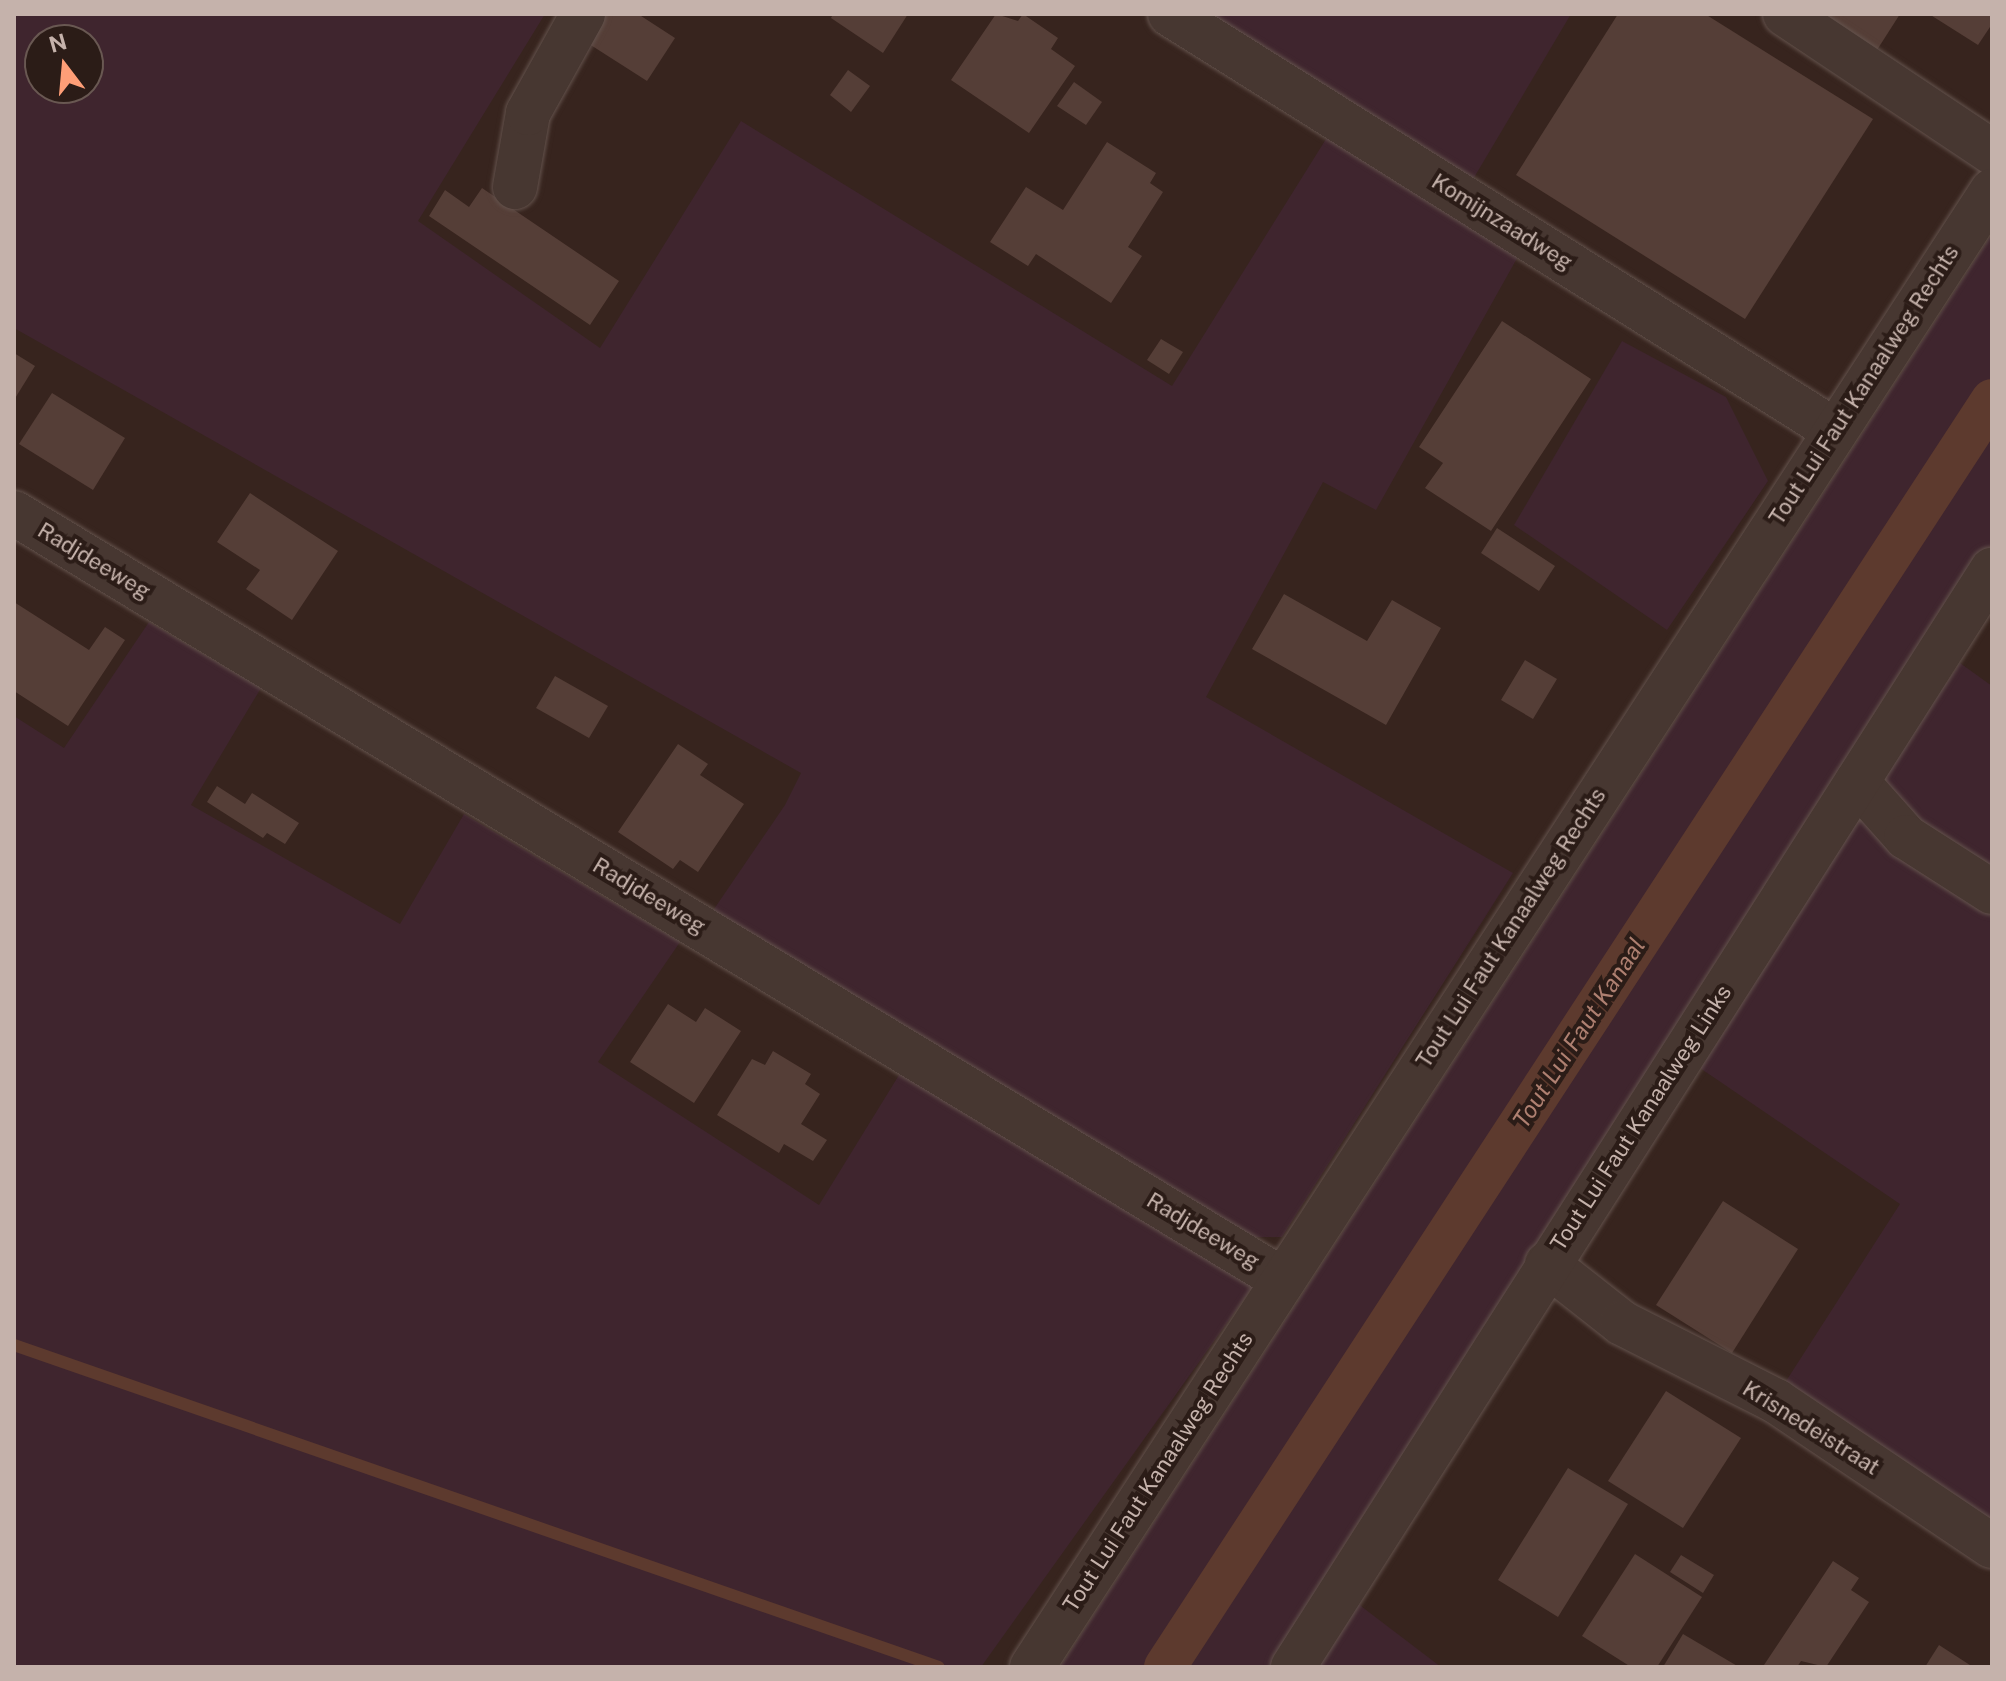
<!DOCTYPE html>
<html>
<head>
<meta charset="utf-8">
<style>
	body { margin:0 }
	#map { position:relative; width:2006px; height:1681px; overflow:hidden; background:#37241e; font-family:"Public Sans",sans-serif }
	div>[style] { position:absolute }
	.green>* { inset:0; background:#3f252e }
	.stream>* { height:12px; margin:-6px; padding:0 6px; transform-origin:6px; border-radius:6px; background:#5d3a2e }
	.canal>* { height:42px; margin:-21px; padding:0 21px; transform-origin:21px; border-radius:21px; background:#5d3a2e }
	.building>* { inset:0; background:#553e37 }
	.roads { filter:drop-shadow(0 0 2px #63524c) drop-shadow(0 0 2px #63524c) }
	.minor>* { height:44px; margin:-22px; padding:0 22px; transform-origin:22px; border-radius:22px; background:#473731 }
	span { translate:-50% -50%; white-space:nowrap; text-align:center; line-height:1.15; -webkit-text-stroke:8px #2b1c17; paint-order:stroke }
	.street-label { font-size:22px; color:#c5b2ab }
	.water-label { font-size:24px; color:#af8071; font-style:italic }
	.frame { position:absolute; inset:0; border:16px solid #c5b2ab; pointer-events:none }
	.north { position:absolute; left:24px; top:24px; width:80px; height:80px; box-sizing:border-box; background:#2b1c17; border:2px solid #695852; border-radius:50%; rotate:344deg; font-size:22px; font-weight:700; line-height:32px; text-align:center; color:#c5b2ab }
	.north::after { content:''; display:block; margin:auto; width:28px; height:36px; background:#fe9e77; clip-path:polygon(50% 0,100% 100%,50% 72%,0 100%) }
</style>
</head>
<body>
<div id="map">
	<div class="green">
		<div style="clip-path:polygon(evenodd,14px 14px,545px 14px,418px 221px,600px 348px,741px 121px,1172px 386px,1331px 131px,1520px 253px,1376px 510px,1323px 482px,1206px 697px,1513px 873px,1282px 1237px,1248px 1237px,712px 912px,785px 805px,801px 773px,14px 328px,14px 14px,40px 40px,88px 40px,88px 88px,40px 88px,40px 40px)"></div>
		<div style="clip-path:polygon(1204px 14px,1571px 14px,1469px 186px)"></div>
		<div style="clip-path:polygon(1992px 234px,1992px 544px,1642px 1080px,1272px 1667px,1060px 1667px)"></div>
		<div style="clip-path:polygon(1622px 341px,1726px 397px,1768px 481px,1667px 630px,1514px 525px)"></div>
		<div style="clip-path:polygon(149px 622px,261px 688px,191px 805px,400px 924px,464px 814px,680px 942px,598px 1062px,819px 1205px,904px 1067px,1257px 1281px,981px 1667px,14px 1667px,14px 716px,64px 748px)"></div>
		<div style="clip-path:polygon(1960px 663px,1992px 686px,1992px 878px,1908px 823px,1878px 782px)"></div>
		<div style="clip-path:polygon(1859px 808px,1992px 907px,1992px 1535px,1779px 1392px,1900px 1204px,1700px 1068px)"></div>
		<div style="clip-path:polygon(1353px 1600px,1441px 1667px,1311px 1667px)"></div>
	</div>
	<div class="stream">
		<div style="left:14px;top:1345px;width:979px;rotate:19.19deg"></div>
	</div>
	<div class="canal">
		<div style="left:1165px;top:1667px;width:1513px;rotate:-56.87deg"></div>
	</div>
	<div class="building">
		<div style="clip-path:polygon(604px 14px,638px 14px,675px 38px,647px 81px,586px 42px)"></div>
		<div style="clip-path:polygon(833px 14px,908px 14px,883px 53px,831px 18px)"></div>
		<div style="clip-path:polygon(996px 14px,1018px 21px,1023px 14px,1058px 38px,1051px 49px,1075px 66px,1029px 133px,951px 80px)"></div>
		<div style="clip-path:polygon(1618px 14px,1705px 14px,1873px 119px,1745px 319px,1516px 175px)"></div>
		<div style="clip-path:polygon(1822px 14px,1900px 14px,1877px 50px)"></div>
		<div style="clip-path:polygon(1929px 14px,1992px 14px,1992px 24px,1978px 45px)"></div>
		<div style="clip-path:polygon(848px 70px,870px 86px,851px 112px,830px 95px)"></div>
		<div style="clip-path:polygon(1074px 82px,1102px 102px,1086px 125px,1057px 106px)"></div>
		<div style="clip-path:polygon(1107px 142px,1156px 173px,1150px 183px,1163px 192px,1128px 247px,1142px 256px,1111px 303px,1036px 254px,1028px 266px,990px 242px,1026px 187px,1063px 210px)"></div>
		<div style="clip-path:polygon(482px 188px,619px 281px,590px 325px,429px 216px,445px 190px,469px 207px)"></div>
		<div style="clip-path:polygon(1502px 321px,1591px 379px,1491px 531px,1425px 488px,1443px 463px,1419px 447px)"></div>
		<div style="clip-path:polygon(1161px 339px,1183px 352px,1169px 374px,1147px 360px)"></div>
		<div style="clip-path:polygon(14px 353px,35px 366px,14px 400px)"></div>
		<div style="clip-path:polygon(52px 393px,125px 438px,93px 490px,19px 444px)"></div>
		<div style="clip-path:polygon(250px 493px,338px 551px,292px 620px,246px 589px,260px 570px,217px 542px)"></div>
		<div style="clip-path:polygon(1497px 528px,1555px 566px,1539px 591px,1481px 553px)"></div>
		<div style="clip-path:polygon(1284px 594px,1367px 641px,1392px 600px,1441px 628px,1386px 725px,1252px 649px)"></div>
		<div style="clip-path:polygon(14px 602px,89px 650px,105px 627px,125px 640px,68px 726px,14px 691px)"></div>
		<div style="clip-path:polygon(1525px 660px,1557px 679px,1533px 719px,1501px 700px)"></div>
		<div style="clip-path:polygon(555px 676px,608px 706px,589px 738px,536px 708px)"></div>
		<div style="clip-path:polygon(678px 744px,708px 764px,700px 775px,744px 804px,698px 872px,680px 860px,673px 869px,618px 832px)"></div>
		<div style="clip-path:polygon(217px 786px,245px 804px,252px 793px,299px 823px,285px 844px,267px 833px,263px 838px,207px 802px)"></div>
		<div style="clip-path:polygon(668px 1004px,696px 1022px,705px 1008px,741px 1031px,694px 1103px,630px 1062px)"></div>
		<div style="clip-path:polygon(773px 1051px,811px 1074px,805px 1084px,820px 1094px,801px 1124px,827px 1140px,813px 1161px,784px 1144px,779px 1153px,717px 1115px,752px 1059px,765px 1065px)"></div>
		<div style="clip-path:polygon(1723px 1201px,1798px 1249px,1732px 1353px,1656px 1305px)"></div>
		<div style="clip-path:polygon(1666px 1391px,1741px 1438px,1683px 1528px,1608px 1481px)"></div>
		<div style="clip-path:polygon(1568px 1468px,1628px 1504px,1558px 1617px,1498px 1580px)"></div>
		<div style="clip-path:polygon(1635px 1554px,1702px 1597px,1657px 1667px,1631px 1667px,1582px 1636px)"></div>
		<div style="clip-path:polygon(1681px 1555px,1714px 1575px,1703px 1593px,1670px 1572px)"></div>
		<div style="clip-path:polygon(1833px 1561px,1859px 1578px,1851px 1590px,1869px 1602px,1826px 1667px,1801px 1661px,1797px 1667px,1764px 1665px)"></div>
		<div style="clip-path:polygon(1683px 1634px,1739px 1667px,1663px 1667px)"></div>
		<div style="clip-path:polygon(1939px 1645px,1973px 1667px,1925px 1667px)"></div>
	</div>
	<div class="roads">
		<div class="minor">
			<div style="left:1170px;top:14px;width:784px;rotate:32.07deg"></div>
			<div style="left:1785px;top:14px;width:249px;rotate:33.7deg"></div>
			<div style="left:515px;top:187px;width:75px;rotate:-80deg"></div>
			<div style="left:528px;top:113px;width:113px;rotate:-60.9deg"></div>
			<div style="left:14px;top:513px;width:1483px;rotate:31.15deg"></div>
			<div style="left:1857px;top:782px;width:74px;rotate:48.3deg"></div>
			<div style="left:1906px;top:837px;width:102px;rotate:32.6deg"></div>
			<div style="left:1547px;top:1264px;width:95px;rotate:38.2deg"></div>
			<div style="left:1622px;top:1323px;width:173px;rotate:26.9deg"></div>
			<div style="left:1776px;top:1401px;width:260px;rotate:33.9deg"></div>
			<div style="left:1032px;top:1667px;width:1761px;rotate:-56.96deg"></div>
			<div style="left:1293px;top:1667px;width:1301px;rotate:-57.5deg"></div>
		</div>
	</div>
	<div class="street-label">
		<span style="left:1502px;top:222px;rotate:32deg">Komijnzaadweg</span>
		<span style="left:1864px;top:385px;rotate:-57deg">Tout Lui Faut Kanaalweg Rechts</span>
		<span style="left:94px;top:561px;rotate:31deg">Radjdeeweg</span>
		<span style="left:649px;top:896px;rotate:31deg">Radjdeeweg</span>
		<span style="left:1511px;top:928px;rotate:-57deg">Tout Lui Faut Kanaalweg Rechts</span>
		<span style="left:1641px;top:1118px;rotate:-57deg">Tout Lui Faut Kanaalweg Links</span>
		<span style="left:1203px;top:1231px;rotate:31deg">Radjdeeweg</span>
		<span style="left:1811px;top:1428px;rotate:32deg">Krisnedeistraat</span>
		<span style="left:1158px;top:1472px;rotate:-57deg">Tout Lui Faut Kanaalweg Rechts</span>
	</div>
	<div class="water-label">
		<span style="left:1579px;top:1033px;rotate:-57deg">Tout Lui Faut Kanaal</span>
	</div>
	<div class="frame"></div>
	<div class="north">N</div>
</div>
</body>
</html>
